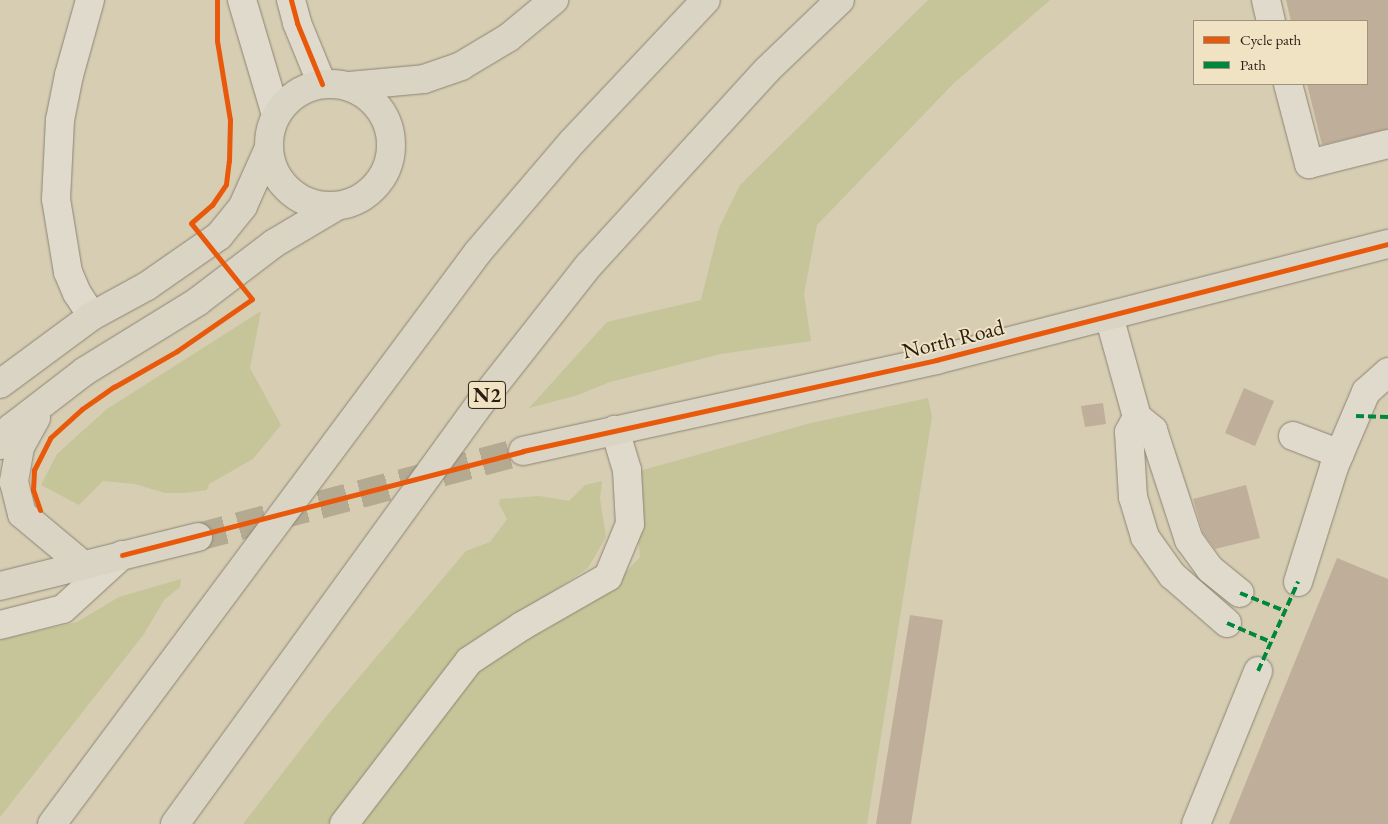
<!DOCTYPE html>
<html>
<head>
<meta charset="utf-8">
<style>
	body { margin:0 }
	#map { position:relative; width:1388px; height:824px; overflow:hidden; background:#d7cdb2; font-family:"EB Garamond",serif }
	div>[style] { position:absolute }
	.green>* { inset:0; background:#c6c499 }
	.building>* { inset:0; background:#bfaf9a }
	.major-tunnel>* { height:28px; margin-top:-14px; transform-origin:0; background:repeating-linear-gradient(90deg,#b4aa92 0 28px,transparent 0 42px) }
	.roads { filter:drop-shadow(0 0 1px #8c8474) drop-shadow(0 0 1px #8c8474) }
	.minor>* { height:28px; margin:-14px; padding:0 14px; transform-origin:14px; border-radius:14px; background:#e0dacc }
	.major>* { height:28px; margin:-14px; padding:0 14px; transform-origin:14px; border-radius:14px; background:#dad4c4 }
	.major>.ring { margin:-14px; padding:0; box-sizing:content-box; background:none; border:28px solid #dad4c4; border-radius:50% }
	.highway>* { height:28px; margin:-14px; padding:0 14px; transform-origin:14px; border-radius:14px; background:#dad4c4 }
	.quiet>* { height:4px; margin-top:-2px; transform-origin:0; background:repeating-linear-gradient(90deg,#00873e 0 8px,transparent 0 12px) }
	.cycleway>* { height:5px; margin:-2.5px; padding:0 2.5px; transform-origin:2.5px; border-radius:2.5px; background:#e8590c }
	span { translate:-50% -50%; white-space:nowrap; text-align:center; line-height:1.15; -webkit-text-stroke:4px #efe3c3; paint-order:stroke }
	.shield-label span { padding:1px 4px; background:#efe3c3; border:1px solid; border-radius:4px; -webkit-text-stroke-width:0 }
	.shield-label { font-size:21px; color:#291c14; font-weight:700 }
	.street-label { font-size:22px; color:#291c14 }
	.legend { position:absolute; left:1193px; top:20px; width:175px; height:65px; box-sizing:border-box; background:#efe3c3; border:1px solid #a0937d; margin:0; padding:6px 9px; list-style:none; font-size:15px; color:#291c14 }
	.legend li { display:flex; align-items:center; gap:10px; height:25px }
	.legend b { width:25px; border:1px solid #a0937d }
</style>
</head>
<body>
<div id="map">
	<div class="green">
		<div style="clip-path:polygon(928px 0,1050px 0,954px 83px,817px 225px,804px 294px,811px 341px,721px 354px,610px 382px,578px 395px,529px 408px,607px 322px,701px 300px,719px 228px,740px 185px)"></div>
		<div style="clip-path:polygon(261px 311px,250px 368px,281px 425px,253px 459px,209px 484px,207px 490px,185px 493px,165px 493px,135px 484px,103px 481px,79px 505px,41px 485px,57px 454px,107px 409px)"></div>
		<div style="clip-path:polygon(928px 398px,932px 417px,867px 824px,357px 824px,475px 674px,531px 635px,612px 587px,640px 557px,632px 473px,811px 423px)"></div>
		<div style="clip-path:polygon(602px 481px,600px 499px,606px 537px,588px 568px,524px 611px,378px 759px,328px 824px,243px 824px,329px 713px,466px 551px,490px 542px,507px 519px,499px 504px,500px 499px,539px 496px,569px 501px,585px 485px)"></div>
		<div style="clip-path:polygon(181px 579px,180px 587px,164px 600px,144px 634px,0 817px,0 640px,77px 622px,119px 597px)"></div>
	</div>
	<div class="building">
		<div style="clip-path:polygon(1286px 0,1388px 0,1388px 129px,1322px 145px,1307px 84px,1367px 84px,1367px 21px,1291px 21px)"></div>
		<div style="clip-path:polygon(1244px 388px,1274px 401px,1255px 446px,1225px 433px)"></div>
		<div style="clip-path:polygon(1103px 403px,1106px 424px,1085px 427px,1081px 406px)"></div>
		<div style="clip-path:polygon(1246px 485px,1260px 538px,1215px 549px,1203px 533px,1193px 499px)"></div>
		<div style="clip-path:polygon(1337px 558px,1388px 579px,1388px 824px,1229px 824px)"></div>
		<div style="clip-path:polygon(910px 615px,943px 620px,911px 824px,876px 824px)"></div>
	</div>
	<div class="major-tunnel">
		<div style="left:198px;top:537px;width:336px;rotate:-14.8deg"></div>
	</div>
	<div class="roads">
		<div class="minor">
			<div style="left:90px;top:0;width:78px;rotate:105.6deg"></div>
			<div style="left:69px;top:75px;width:46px;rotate:101.3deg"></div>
			<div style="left:60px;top:120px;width:79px;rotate:92.9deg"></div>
			<div style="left:56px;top:199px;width:74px;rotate:80.7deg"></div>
			<div style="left:68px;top:272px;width:23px;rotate:67deg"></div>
			<div style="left:77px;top:293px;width:27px;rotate:57deg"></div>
			<div style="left:242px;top:0;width:120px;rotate:73.5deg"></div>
			<div style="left:291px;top:0;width:24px;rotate:75deg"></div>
			<div style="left:297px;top:23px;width:66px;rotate:67.7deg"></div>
			<div style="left:1266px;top:0;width:22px;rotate:77deg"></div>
			<div style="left:1288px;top:84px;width:83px;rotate:75.3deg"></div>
			<div style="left:1309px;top:164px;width:81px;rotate:-14.2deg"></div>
			<div style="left:1109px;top:316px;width:105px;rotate:74.5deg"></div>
			<div style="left:1137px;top:417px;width:21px;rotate:39deg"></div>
			<div style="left:1153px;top:430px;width:116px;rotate:71.9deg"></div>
			<div style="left:1189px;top:540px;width:36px;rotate:54deg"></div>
			<div style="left:1210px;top:569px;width:38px;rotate:39deg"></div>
			<div style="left:1137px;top:417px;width:17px;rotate:118deg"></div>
			<div style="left:1129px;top:432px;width:65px;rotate:86.5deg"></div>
			<div style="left:1133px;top:497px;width:42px;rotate:73.3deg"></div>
			<div style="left:1145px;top:537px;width:47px;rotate:54.6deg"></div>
			<div style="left:1172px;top:575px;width:73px;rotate:41.1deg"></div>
			<div style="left:1293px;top:436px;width:50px;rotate:21deg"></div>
			<div style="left:1298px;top:582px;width:121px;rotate:-72.6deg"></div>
			<div style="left:1334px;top:467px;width:82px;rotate:-66.9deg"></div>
			<div style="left:1366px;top:392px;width:30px;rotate:-42deg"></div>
			<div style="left:0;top:625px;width:65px;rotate:-14.3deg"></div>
			<div style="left:63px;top:609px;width:80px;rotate:-42.5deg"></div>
			<div style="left:344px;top:824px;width:205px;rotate:-52.5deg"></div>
			<div style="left:469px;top:661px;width:64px;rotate:-33.4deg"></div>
			<div style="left:522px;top:626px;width:99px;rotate:-29.7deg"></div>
			<div style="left:608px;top:577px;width:57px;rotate:-67.5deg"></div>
			<div style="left:630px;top:524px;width:54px;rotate:-93.2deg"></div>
			<div style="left:627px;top:470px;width:42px;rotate:-106.7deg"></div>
			<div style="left:1196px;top:824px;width:165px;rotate:-67.9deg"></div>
		</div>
		<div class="major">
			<div class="ring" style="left:269px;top:84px;width:94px;height:94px"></div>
			<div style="left:0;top:384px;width:114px;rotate:-36.5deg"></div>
			<div style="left:92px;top:316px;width:63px;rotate:-28.6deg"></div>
			<div style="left:147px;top:286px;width:88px;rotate:-34.8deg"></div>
			<div style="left:219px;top:236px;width:38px;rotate:-51deg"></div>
			<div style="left:243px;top:206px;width:61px;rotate:-65.9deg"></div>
			<div style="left:36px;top:418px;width:33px;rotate:119deg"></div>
			<div style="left:20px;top:447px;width:36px;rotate:100deg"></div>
			<div style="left:14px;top:482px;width:33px;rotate:76deg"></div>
			<div style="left:22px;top:514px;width:80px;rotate:39.9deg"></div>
			<div style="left:0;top:445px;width:20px;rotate:-57deg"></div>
			<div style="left:11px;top:428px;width:93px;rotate:-37.6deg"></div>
			<div style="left:85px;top:371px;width:132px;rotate:-31.6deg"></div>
			<div style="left:197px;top:302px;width:96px;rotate:-37.3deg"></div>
			<div style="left:273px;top:244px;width:72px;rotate:-30.8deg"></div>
			<div style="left:523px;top:451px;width:423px;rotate:-12.4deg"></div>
			<div style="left:936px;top:360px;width:467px;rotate:-14.4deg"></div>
			<div style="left:0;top:586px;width:204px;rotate:-13.9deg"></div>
		</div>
		<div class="highway">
			<div style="left:349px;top:86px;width:75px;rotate:-5.3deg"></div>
			<div style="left:424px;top:79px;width:39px;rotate:-19deg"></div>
			<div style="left:461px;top:66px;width:55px;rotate:-30.8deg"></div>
			<div style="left:508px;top:38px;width:60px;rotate:-39.6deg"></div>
			<div style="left:52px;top:824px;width:713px;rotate:-53.32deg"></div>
			<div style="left:478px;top:252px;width:145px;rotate:-49.5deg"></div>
			<div style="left:572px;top:142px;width:195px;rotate:-46.7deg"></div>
			<div style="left:175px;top:824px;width:521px;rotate:-54.05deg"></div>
			<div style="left:481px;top:402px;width:174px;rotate:-51.8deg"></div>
			<div style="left:589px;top:265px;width:264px;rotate:-47.6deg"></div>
			<div style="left:767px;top:70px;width:101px;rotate:-43.8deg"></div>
		</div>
	</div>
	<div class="quiet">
		<div style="left:1356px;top:416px;width:32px;rotate:2deg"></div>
		<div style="left:1240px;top:593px;width:48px;rotate:21.8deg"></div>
		<div style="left:1227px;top:623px;width:48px;rotate:23.4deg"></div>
		<div style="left:1258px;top:671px;width:98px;rotate:-65.8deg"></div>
	</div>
	<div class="cycleway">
		<div style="left:291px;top:0;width:24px;rotate:75deg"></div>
		<div style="left:297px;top:23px;width:66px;rotate:67.7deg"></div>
		<div style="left:40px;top:510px;width:21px;rotate:-109deg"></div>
		<div style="left:33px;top:490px;width:20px;rotate:-87deg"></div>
		<div style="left:34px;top:470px;width:36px;rotate:-63deg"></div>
		<div style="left:50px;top:438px;width:43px;rotate:-42.2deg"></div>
		<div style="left:82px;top:409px;width:39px;rotate:-35deg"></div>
		<div style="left:114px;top:387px;width:73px;rotate:-29.7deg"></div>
		<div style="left:177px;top:351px;width:91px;rotate:-34.7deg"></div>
		<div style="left:252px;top:299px;width:97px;rotate:-128.8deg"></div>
		<div style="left:191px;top:223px;width:28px;rotate:-41deg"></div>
		<div style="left:212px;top:205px;width:25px;rotate:-56deg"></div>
		<div style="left:226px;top:184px;width:23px;rotate:-83deg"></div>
		<div style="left:229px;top:161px;width:41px;rotate:-88.6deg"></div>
		<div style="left:230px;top:120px;width:80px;rotate:-99.3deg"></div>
		<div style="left:217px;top:41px;width:41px;rotate:-90deg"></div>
		<div style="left:122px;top:555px;width:414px;rotate:-14.5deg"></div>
		<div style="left:523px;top:451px;width:423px;rotate:-12.4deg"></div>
		<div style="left:936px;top:360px;width:467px;rotate:-14.4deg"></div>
	</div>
	<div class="shield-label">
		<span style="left:487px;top:395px">N2</span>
	</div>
	<div class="street-label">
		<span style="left:953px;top:339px;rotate:-14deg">North Road</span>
	</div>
	<ul class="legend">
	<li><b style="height:6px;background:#e8590c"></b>Cycle path</li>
	<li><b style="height:6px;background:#00873e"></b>Path</li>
	</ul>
</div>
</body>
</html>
